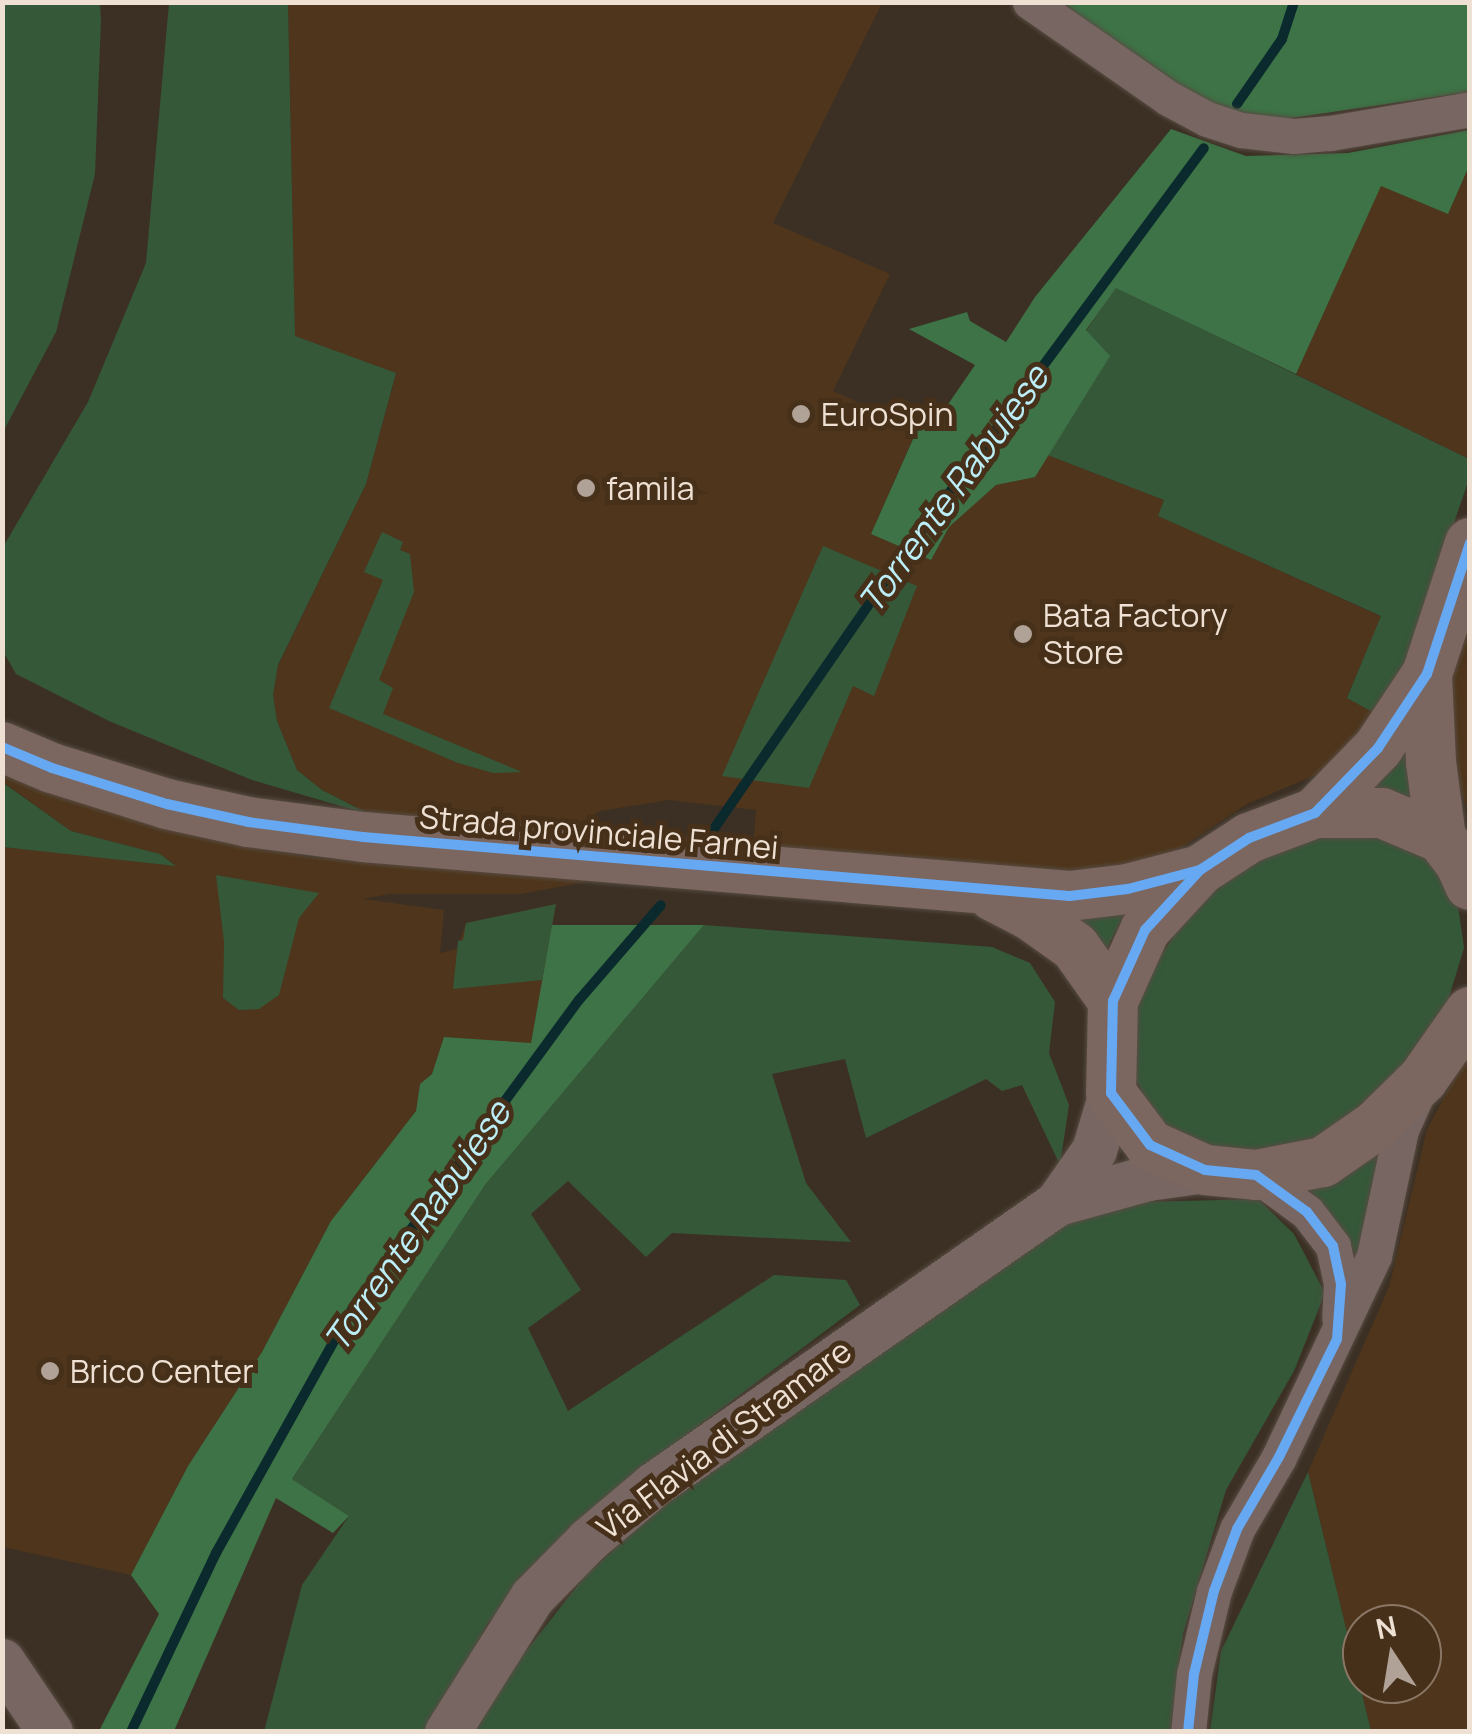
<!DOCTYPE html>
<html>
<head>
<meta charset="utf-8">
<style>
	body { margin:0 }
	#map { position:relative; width:1472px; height:1734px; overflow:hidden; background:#3c3024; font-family:Manrope,sans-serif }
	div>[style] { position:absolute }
	.built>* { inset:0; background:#4e351b }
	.green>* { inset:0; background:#355839 }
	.forest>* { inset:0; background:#3d7346 }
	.stream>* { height:10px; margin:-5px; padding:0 5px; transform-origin:5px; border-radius:5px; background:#0a2a2d }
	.roads { filter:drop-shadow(0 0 2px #574c42) drop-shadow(0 0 2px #574c42) }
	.minor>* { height:35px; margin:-17.5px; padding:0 17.5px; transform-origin:17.5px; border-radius:17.5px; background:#786662 }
	.tertiary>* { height:45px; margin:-22.5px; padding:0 22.5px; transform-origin:22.5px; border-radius:22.5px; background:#786662 }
	.secondary>* { height:50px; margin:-25px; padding:0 25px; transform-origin:25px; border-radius:25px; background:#7b6660 }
	.cycleway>* { height:10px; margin:-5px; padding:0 5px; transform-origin:5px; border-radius:5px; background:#66a8f1 }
	.dots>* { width:28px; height:28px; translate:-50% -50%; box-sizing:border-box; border:5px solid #46301a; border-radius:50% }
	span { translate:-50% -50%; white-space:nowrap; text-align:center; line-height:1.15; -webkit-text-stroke:10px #46301a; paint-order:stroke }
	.poi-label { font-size:32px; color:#eee0d3 }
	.left { translate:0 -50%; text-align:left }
	.street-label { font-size:32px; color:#eee0d3 }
	.water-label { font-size:35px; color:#bceef7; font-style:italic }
	.frame { position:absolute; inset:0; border:5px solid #eee0d3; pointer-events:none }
	.north { position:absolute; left:1342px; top:1604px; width:100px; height:100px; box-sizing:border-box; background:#46301a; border:2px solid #897664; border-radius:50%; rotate:348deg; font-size:28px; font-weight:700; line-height:40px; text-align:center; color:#eee0d3 }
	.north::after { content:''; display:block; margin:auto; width:35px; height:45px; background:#b0a296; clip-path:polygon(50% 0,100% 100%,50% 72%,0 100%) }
</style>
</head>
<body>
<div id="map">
	<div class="built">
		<div style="clip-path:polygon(288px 3px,882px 3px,773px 223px,890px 274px,833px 391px,917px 429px,871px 534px,931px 560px,949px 527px,975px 503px,996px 485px,1035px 477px,1045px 454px,1164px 500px,1159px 516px,1382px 617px,1347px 697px,1378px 715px,1318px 774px,1247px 804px,1167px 857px,1090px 877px,753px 848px,756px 810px,669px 800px,600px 811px,578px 824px,656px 840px,371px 815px,322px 790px,297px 770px,277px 721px,273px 695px,278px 666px,366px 484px,396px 374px,295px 336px)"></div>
		<div style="clip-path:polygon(1469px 166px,1469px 459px,1296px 374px,1381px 185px,1448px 214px)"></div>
		<div style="clip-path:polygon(1469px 608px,1469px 814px,1447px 750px,1447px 680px)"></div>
		<div style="clip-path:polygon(3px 772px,198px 836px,308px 857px,596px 880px,521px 894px,390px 894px,363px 899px,444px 910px,440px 953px,457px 949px,466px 923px,556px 904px,531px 1044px,444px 1037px,432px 1074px,420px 1084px,416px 1111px,331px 1221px,262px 1352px,188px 1466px,131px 1575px,3px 1547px,3px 847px,174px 864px,160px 854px,71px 831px,3px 782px)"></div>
		<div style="clip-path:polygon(evenodd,1469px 1051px,1469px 1731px,1371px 1731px,1308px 1472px,1389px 1287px,1427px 1129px,1469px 1051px,1362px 1624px,1422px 1624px,1422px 1684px,1362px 1684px,1362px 1624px)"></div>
	</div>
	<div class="green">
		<div style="clip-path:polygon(3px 2px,100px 3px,101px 20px,95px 174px,56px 332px,3px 432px)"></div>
		<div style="clip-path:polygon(169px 3px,288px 3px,295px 336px,396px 373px,366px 484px,278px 665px,273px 695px,277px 721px,297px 770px,322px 790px,371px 815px,252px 780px,109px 721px,16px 674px,3px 651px,3px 547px,88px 402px,146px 263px)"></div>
		<div style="clip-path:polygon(1116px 287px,1469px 459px,1469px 479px,1402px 675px,1378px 715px,1347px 698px,1381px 616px,1158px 516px,1164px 500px,1045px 454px,1109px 356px,1086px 331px)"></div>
		<div style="clip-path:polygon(382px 532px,403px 542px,400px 550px,410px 554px,414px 592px,379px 680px,393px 688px,383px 714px,522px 772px,493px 773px,458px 763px,329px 708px,383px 580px,364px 572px)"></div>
		<div style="clip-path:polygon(823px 546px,917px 586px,874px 696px,853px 686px,809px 788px,722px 776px)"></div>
		<div style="clip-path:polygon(1411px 726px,1418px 800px,1363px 787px)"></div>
		<div style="clip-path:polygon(2px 782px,71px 831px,160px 854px,176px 866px,3px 847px)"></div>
		<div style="clip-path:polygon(1383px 830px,1419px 847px,1456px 892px,1464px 948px,1446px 1007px,1394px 1087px,1335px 1132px,1284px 1150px,1226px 1155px,1164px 1140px,1124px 1053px,1146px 978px,1198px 900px,1243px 867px,1303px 836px)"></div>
		<div style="clip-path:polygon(216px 875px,319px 893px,299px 918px,279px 995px,259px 1009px,239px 1010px,223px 998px,224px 942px)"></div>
		<div style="clip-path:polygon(556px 904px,542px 980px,453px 989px,458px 941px,463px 940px,466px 923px)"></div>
		<div style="clip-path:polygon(1128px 907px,1103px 956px,1061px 913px)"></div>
		<div style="clip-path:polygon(704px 925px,992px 947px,1030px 963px,1055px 1002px,1049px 1053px,1069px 1105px,1060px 1165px,1022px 1085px,1002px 1091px,986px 1079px,866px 1138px,845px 1059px,772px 1074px,806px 1183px,851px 1242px,672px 1233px,646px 1257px,568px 1181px,531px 1214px,581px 1290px,528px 1328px,568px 1411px,774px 1275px,846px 1280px,860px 1305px,685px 1436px,557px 1543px,488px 1623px,427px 1731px,264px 1732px,302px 1585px,349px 1516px,292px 1479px,485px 1185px)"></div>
		<div style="clip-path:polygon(1382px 1148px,1358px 1257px,1330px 1217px,1298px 1191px)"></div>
		<div style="clip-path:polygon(1258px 1199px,1294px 1234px,1325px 1293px,1294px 1371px,1226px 1490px,1183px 1634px,1170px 1731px,469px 1732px,468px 1725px,585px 1576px,706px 1465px,1060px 1226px,1141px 1202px)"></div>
		<div style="clip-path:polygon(1308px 1472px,1371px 1731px,1210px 1731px,1221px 1651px)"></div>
	</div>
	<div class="forest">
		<div style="clip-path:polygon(1063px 3px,1469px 3px,1469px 92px,1271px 121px,1194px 102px)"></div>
		<div style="clip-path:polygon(1171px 129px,1246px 156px,1348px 153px,1469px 130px,1469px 166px,1448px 214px,1381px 186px,1296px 374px,1116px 288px,1086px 330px,1110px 356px,1035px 477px,996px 485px,949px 527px,931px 560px,871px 534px,925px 412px,940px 416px,975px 365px,909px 329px,967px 312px,970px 321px,1006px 342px,1035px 297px)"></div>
		<div style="clip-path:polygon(552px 925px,704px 925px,485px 1185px,292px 1479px,349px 1516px,333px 1533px,276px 1498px,174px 1731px,99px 1731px,159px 1614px,131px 1575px,188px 1466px,262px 1352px,331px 1221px,416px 1111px,420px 1084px,432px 1074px,444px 1037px,531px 1043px)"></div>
	</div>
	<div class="stream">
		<div style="left:1237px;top:104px;width:79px;rotate:-55.3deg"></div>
		<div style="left:1282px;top:39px;width:39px;rotate:-72deg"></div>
		<div style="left:709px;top:836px;width:324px;rotate:-55.4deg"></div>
		<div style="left:893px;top:569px;width:523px;rotate:-53.55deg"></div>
		<div style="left:131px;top:1732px;width:198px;rotate:-64.6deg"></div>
		<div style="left:216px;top:1553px;width:274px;rotate:-60.9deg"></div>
		<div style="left:349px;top:1314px;width:389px;rotate:-53.8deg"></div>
		<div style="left:579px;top:1000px;width:125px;rotate:-49.2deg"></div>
	</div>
	<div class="roads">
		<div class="minor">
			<div style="left:1030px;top:2px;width:168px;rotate:34.8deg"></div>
			<div style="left:1168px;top:98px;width:44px;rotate:28.3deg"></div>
			<div style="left:1207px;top:119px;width:36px;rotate:18deg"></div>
			<div style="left:1241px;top:130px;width:53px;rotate:6.5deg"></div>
			<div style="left:1294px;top:136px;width:36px;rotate:-5deg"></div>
			<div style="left:1330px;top:133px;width:142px;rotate:-9.7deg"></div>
			<div style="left:1256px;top:1175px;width:63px;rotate:36deg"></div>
			<div style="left:1307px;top:1212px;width:43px;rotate:52.6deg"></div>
			<div style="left:1333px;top:1246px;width:39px;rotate:78deg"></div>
			<div style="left:1341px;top:1284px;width:34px;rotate:93deg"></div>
			<div style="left:1188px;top:1732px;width:58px;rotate:-84.1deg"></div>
			<div style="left:1194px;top:1674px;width:85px;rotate:-76.5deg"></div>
			<div style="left:1214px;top:1591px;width:66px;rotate:-69.6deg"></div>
			<div style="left:1237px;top:1529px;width:83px;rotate:-59.7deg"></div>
			<div style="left:1279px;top:1457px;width:222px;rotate:-64.7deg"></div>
			<div style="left:1374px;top:1256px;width:129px;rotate:-77.9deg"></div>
			<div style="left:1401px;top:1130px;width:39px;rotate:-66deg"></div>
		</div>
		<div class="tertiary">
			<div style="left:1057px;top:1203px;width:65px;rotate:-55.1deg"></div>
			<div style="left:1094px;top:1150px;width:59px;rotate:-73.4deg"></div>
			<div style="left:2px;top:1661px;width:86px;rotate:55.9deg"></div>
			<div style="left:447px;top:1732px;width:160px;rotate:-57.8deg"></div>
			<div style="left:532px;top:1597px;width:80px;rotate:-45.5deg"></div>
			<div style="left:588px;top:1540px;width:85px;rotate:-40.2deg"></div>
			<div style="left:653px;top:1485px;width:493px;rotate:-34.9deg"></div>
			<div style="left:1057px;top:1203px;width:94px;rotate:-15.4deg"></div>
			<div style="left:1148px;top:1178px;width:58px;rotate:-8deg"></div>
		</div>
		<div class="secondary">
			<div style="left:1427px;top:674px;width:88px;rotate:87.4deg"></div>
			<div style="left:1431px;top:762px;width:77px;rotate:82.5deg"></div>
			<div style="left:2px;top:747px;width:54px;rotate:22.8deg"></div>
			<div style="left:52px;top:768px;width:121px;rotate:17.4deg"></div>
			<div style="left:167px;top:804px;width:83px;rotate:12.5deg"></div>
			<div style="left:248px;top:822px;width:116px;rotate:7.4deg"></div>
			<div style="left:363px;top:837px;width:709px;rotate:4.77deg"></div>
			<div style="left:1070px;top:896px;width:58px;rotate:-6.9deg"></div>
			<div style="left:1128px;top:889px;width:74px;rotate:-14.8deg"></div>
			<div style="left:1315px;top:813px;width:91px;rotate:-45.9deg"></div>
			<div style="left:1378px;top:748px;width:89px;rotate:-56.5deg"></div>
			<div style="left:1427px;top:674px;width:138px;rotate:-71.8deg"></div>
			<div style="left:1470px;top:885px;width:24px;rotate:-114deg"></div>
			<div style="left:1460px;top:863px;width:31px;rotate:-127deg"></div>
			<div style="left:1441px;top:838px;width:64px;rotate:-157deg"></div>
			<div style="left:1382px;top:813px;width:67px;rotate:180deg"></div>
			<div style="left:1315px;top:813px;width:71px;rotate:159.3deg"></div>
			<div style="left:1249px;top:838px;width:59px;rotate:146.9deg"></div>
			<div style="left:1200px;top:870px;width:81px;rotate:132.5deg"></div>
			<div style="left:1145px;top:930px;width:78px;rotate:114.3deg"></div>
			<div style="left:1113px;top:1001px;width:92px;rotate:91.2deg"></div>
			<div style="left:1111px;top:1093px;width:65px;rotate:53.1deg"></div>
			<div style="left:1150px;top:1145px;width:60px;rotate:24.4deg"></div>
			<div style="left:1205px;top:1170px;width:51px;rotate:5.6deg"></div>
			<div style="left:1256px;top:1175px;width:68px;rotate:-11deg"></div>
			<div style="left:1323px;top:1162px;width:63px;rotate:-34.7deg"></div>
			<div style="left:1375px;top:1126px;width:67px;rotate:-44.4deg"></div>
			<div style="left:1423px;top:1079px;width:82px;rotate:-55deg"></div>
			<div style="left:993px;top:896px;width:42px;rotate:27.2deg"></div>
			<div style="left:1030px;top:915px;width:55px;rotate:35.4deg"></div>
			<div style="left:1075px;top:947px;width:66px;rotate:54.9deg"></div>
		</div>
	</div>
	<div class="cycleway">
		<div style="left:2px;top:747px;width:54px;rotate:22.8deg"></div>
		<div style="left:52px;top:768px;width:121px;rotate:17.4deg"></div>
		<div style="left:167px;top:804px;width:83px;rotate:12.5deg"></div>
		<div style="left:248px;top:822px;width:116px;rotate:7.4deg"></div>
		<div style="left:363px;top:837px;width:709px;rotate:4.77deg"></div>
		<div style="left:1070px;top:896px;width:58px;rotate:-6.9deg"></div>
		<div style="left:1128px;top:889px;width:74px;rotate:-14.8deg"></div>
		<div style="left:1188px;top:1732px;width:58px;rotate:-84.1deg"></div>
		<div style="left:1194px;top:1674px;width:85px;rotate:-76.5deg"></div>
		<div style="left:1214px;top:1591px;width:66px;rotate:-69.6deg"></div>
		<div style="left:1237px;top:1529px;width:83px;rotate:-59.7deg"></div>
		<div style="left:1279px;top:1457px;width:131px;rotate:-63.8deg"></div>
		<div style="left:1337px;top:1339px;width:55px;rotate:-85.8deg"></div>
		<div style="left:1341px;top:1284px;width:39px;rotate:-102deg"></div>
		<div style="left:1333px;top:1246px;width:43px;rotate:-127.4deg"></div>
		<div style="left:1307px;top:1212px;width:63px;rotate:-144deg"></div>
		<div style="left:1256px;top:1175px;width:51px;rotate:-174.4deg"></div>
		<div style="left:1205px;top:1170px;width:60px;rotate:-155.6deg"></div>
		<div style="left:1150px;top:1145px;width:65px;rotate:-126.9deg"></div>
		<div style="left:1111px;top:1093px;width:92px;rotate:-88.8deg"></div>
		<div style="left:1113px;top:1001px;width:78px;rotate:-65.7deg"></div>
		<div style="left:1145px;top:930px;width:81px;rotate:-47.5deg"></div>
		<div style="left:1200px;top:870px;width:59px;rotate:-33.1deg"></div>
		<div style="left:1249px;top:838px;width:71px;rotate:-20.7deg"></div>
		<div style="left:1315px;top:813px;width:91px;rotate:-45.9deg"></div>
		<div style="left:1378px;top:748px;width:89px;rotate:-56.5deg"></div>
		<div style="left:1427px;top:674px;width:138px;rotate:-71.8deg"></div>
	</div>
	<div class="dots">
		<div style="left:801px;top:414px;background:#b0a296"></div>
		<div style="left:586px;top:488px;background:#b0a296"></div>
		<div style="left:1023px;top:634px;background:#b0a296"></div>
		<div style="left:50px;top:1371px;background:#b0a296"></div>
	</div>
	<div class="poi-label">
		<span class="left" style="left:821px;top:414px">EuroSpin</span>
		<span class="left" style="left:606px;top:488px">famila</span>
		<span class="left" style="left:1043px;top:634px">Bata Factory<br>Store</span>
		<span class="left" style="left:70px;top:1371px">Brico Center</span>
	</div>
	<div class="street-label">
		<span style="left:599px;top:832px;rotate:5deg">Strada provinciale Farnei</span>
		<span style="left:724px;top:1439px;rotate:-37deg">Via Flavia di Stramare</span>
	</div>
	<div class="water-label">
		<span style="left:953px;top:489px;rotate:-54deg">Torrente Rabuiese</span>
		<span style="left:417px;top:1226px;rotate:-55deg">Torrente Rabuiese</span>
	</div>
	<div class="frame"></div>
	<div class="north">N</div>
</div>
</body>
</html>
